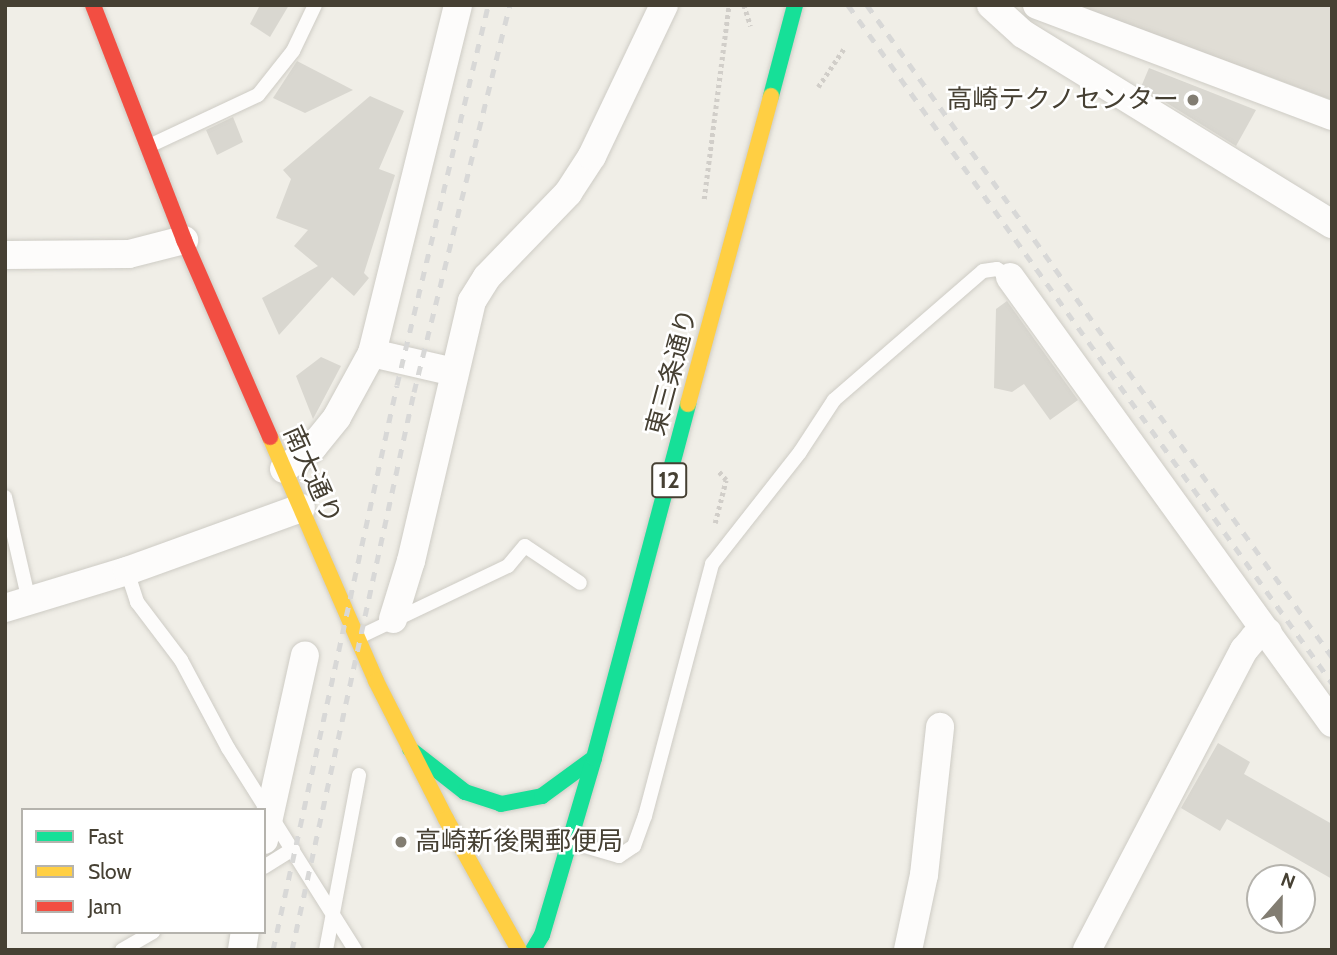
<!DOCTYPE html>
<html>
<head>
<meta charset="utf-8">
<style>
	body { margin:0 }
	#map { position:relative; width:1337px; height:955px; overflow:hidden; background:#f0eee7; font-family:Cabin,"Noto Sans JP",sans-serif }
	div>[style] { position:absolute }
	.industrial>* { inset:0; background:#e0ddd5 }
	.building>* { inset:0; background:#d9d7d0 }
	.path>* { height:4.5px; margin-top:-2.25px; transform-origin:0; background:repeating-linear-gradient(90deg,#d1cec9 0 3.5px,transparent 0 7px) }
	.roads { filter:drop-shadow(0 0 2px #ceccc5) drop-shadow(0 0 2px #ceccc5) }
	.lane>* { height:14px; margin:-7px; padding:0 7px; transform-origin:7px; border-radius:7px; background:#fdfcfb }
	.street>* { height:28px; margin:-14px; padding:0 14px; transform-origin:14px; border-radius:14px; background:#fdfcfb }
	.fast>* { height:16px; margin:-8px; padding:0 8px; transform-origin:8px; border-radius:8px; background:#16e098 }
	.slow>* { height:16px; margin:-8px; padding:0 8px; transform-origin:8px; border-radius:8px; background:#ffcf43 }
	.jam>* { height:16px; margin:-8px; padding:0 8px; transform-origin:8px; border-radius:8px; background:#f24e42 }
	.rail>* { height:5px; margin-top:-2.5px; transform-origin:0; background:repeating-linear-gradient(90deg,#d8d8d7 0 9px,transparent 0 18px) }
	.dots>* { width:19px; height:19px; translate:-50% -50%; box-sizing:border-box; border:4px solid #fff; border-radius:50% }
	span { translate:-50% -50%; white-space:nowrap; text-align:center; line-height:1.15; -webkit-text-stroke:5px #fff; paint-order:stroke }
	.shield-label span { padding:2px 5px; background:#fff; border:2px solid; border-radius:5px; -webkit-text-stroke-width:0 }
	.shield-label { font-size:24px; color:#464033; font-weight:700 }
	.poi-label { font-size:26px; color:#464033 }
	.right { translate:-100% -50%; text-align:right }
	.left { translate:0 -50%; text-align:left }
	.street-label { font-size:26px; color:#464033 }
	.frame { position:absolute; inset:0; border:7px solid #464033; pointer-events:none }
	.legend { position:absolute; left:21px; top:808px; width:245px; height:126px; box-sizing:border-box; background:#fff; border:2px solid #b5b3ad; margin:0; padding:9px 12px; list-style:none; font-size:21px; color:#464033 }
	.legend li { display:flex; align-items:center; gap:14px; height:35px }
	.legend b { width:35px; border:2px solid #b5b3ad }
	.north { position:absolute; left:1246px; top:864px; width:70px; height:70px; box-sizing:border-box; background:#fff; border:2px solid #b5b3ad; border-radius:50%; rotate:21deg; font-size:19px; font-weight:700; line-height:28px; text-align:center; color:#464033 }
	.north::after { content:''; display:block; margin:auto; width:24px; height:32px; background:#827d72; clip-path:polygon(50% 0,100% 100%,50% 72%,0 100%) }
</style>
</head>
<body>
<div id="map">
	<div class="industrial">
		<div style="clip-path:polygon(1075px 5px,1332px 5px,1332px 100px)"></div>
	</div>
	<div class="building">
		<div style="clip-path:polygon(260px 5px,289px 5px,270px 37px,250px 24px)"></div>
		<div style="clip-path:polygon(297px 61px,353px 90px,305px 113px,273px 98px)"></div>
		<div style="clip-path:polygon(1149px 68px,1256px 110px,1236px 146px,1141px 87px)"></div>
		<div style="clip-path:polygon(370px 96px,404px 111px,379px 169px,395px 175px,364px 273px,369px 278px,354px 296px,332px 277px,279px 335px,262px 298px,318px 266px,294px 246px,308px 230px,276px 218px,291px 179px,283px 170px)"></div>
		<div style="clip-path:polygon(233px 117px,243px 142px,217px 155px,206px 130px)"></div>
		<div style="clip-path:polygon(1007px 301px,1078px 400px,1050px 420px,1024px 384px,1012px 392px,994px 388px,996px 309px)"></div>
		<div style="clip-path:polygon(321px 357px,341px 366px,313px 419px,296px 376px)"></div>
		<div style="clip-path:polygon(1218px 743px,1250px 762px,1244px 774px,1332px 824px,1332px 879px,1227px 819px,1220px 831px,1181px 808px)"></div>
	</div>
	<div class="path">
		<div style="left:744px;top:5px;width:22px;rotate:72deg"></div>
		<div style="left:818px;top:87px;width:48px;rotate:-56deg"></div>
		<div style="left:704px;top:199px;width:196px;rotate:-82.7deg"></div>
		<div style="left:715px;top:523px;width:44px;rotate:-75.7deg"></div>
		<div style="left:726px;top:480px;width:11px;rotate:-131deg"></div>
	</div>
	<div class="roads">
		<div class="lane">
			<div style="left:149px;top:146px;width:120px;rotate:-25.1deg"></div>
			<div style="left:258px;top:95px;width:56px;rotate:-51.5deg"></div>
			<div style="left:293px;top:51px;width:51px;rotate:-64.4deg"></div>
			<div style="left:5px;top:497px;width:107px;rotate:77deg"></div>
			<div style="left:127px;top:571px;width:33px;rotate:72deg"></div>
			<div style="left:137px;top:602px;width:73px;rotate:52.8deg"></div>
			<div style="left:181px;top:660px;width:100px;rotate:61.9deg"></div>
			<div style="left:228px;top:748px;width:239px;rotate:57.8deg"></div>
			<div style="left:359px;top:637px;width:165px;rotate:-25.5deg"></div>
			<div style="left:508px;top:566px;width:26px;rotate:-50deg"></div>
			<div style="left:525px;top:546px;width:66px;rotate:33.9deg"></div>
			<div style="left:571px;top:842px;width:50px;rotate:16.3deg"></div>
			<div style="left:619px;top:856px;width:18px;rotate:-34deg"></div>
			<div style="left:634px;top:846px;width:32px;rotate:-70deg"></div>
			<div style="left:645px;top:816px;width:261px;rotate:-75.1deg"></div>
			<div style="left:712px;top:564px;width:142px;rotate:-51.8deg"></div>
			<div style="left:800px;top:452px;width:62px;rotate:-56.8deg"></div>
			<div style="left:834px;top:400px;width:197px;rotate:-40.9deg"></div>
			<div style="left:983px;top:271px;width:14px;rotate:-8deg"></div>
			<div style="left:997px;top:269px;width:15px;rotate:32deg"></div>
			<div style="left:264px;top:867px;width:34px;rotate:-32deg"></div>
			<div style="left:122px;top:950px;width:36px;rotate:-30deg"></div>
			<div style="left:326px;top:950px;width:178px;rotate:-79.3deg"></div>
		</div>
		<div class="street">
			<div style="left:991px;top:5px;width:43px;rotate:42.2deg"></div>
			<div style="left:1023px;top:34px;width:363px;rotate:31.6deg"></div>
			<div style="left:1037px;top:5px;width:315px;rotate:20.6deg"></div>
			<div style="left:5px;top:255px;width:124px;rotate:-0.5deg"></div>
			<div style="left:129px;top:254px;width:57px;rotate:-14.3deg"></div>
			<div style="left:1010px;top:277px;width:550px;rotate:54.17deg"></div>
			<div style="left:372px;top:353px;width:84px;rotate:13deg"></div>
			<div style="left:284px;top:469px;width:36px;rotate:-37deg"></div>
			<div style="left:313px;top:447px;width:38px;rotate:-51deg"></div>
			<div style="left:337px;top:417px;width:73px;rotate:-61.3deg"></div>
			<div style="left:372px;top:353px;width:358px;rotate:-76.1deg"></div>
			<div style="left:5px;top:608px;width:127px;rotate:-16.9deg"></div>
			<div style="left:127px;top:571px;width:185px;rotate:-19.9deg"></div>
			<div style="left:393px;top:619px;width:61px;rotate:-72.8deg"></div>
			<div style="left:411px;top:561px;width:267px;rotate:-76.8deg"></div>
			<div style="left:472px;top:301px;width:28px;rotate:-58deg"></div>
			<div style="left:487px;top:277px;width:117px;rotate:-46deg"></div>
			<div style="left:568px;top:193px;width:44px;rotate:-57deg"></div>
			<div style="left:592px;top:156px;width:167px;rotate:-64.5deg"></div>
			<div style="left:264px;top:840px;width:189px;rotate:-77.5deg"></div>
			<div style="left:242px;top:950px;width:18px;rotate:-81deg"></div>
			<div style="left:908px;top:950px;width:77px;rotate:-78deg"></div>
			<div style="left:924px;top:875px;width:149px;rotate:-83.8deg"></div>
			<div style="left:1087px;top:950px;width:339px;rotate:-62.4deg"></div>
			<div style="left:1244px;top:650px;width:16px;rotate:-50deg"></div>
			<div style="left:1254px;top:638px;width:15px;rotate:-23deg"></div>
		</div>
		<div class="fast">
			<div style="left:771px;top:96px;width:94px;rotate:-75.2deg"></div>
			<div style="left:410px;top:749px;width:70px;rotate:38deg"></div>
			<div style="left:465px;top:792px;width:38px;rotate:18deg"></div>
			<div style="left:501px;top:804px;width:42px;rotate:-11deg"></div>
			<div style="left:542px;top:796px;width:64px;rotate:-36.2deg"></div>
			<div style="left:533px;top:950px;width:17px;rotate:-59deg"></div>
			<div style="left:542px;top:935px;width:184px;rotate:-73.6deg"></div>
			<div style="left:594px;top:758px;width:366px;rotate:-75.1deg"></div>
		</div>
		<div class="slow">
			<div style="left:688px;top:404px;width:319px;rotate:-74.9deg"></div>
			<div style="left:270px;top:437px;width:266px;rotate:66.5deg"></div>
			<div style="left:376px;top:681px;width:155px;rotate:63.1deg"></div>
			<div style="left:446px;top:819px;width:150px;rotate:60.9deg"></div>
		</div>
		<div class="jam">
			<div style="left:93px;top:5px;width:252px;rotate:68.8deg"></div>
			<div style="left:184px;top:240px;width:215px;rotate:66.4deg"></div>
		</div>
	</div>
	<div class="rail">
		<div style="left:848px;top:5px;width:833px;rotate:54.48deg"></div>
		<div style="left:867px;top:5px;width:801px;rotate:54.5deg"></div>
		<div style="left:273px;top:950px;width:578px;rotate:-77.62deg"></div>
		<div style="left:397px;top:385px;width:391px;rotate:-76.5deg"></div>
		<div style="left:292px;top:950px;width:571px;rotate:-77.67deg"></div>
		<div style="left:414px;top:392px;width:399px;rotate:-76.1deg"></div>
	</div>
	<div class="dots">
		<div style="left:1193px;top:100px;background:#827d72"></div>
		<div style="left:401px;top:842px;background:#827d72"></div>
	</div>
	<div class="shield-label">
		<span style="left:669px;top:480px">12</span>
	</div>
	<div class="poi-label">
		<span class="right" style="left:1179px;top:100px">高崎テクノセンター</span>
		<span class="left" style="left:415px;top:842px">高崎新後閑郵便局</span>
	</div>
	<div class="street-label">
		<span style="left:672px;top:372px;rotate:-75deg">東三条通り</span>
		<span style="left:312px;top:475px;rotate:66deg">南大通り</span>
	</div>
	<div class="frame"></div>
	<ul class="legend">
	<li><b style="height:9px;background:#16e098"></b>Fast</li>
	<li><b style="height:9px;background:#ffcf43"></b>Slow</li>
	<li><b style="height:9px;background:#f24e42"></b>Jam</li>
	</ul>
	<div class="north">N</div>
</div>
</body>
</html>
